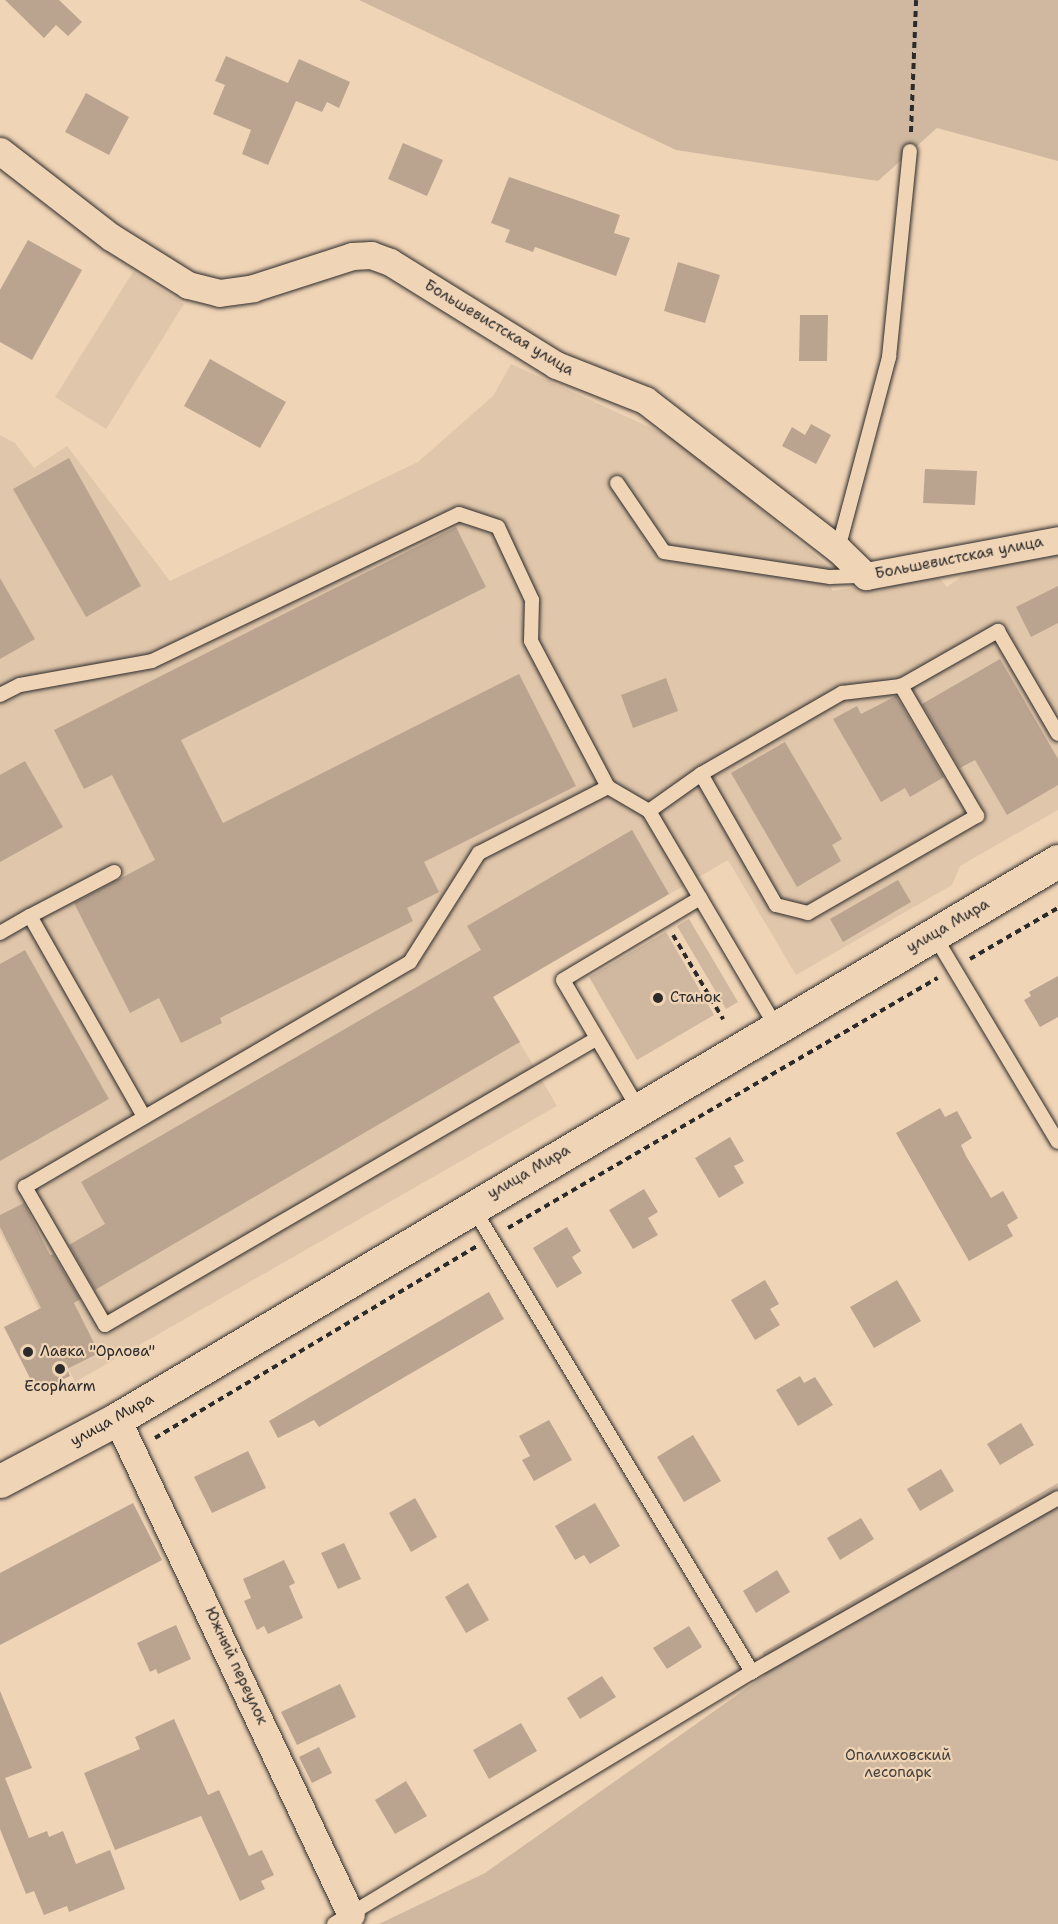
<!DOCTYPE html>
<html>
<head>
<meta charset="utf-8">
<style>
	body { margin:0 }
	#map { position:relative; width:1058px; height:1924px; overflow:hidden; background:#f0d4b6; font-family:"Shantell Sans",sans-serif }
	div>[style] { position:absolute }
	.built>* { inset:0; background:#e0c6aa }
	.green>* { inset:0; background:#d0b8a0 }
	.building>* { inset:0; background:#baa48f }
	.path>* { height:4px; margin-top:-2px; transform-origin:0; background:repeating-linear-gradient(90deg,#2b2b2b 0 6px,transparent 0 10.5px) }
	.roads { filter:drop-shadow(0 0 2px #2b2b2b) drop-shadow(0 0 2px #2b2b2b) }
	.lane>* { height:14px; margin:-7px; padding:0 7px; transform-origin:7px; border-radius:7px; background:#f0d4b6 }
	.street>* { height:27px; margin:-13.5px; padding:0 13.5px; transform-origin:13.5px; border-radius:13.5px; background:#f0d4b6 }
	.secondary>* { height:33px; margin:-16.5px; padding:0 16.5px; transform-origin:16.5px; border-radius:16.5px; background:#f0d4b6 }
	.dots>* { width:16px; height:16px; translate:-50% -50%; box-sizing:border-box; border:3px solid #f0d4b6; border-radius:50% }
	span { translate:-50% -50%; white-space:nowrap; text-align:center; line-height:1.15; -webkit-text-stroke:4.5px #f0d4b6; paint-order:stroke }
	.street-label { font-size:15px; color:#2b2b2b }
	.poi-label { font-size:15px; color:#2b2b2b }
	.left { translate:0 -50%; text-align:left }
	.park-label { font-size:15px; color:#44403d }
</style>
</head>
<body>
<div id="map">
	<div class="built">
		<div style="clip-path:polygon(133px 272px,184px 304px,106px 429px,55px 397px)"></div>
		<div style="clip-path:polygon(511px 364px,682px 442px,830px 568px,832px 591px,936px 574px,947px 587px,976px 566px,1058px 550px,1058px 810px,960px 866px,952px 885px,796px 975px,728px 860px,505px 990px,488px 988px,557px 1106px,75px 1382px,0 1232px,0 435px,15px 443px,34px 468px,67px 446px,170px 581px,418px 462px,493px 396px)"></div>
	</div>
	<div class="green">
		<div style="clip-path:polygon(359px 0,1058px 0,1058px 161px,937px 128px,878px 181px,676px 150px)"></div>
		<div style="clip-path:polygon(689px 919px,738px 1002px,726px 1009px,677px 926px)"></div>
		<div style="clip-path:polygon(666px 932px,714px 1015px,637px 1060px,589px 977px)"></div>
		<div style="clip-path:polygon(1058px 1483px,1058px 1924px,379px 1924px,485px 1873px,764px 1676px,763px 1652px)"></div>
	</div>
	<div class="building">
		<div style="clip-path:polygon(5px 0,59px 0,82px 22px,68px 36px,56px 25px,44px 38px)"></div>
		<div style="clip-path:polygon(226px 56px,288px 83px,299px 59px,350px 82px,339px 108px,327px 102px,322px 112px,296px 101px,268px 165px,242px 154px,251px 130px,213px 114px,225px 85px,215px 81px)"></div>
		<div style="clip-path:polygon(86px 93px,129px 117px,109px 155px,65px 132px)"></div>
		<div style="clip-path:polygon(403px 143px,443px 160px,427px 196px,388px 179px)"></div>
		<div style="clip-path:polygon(509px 177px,620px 215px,614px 233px,630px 238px,616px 276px,535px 247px,533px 252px,505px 242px,510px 230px,491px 223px)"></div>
		<div style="clip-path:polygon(28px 240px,82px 270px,32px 360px,0 342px,0 290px)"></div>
		<div style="clip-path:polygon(678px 262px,720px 275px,705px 323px,664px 311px)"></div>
		<div style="clip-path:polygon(800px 315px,828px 315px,827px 361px,799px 361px)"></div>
		<div style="clip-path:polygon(210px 359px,286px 402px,260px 448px,184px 406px)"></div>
		<div style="clip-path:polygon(811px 424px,831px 435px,816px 464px,782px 446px,792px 427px,805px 435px)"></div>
		<div style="clip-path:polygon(69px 458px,141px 586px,86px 617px,13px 489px)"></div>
		<div style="clip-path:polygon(925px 469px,977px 471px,975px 505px,923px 503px)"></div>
		<div style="clip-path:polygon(456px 527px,486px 587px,181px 740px,223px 823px,519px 674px,576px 786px,424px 862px,439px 892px,407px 908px,413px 921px,220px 1018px,222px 1023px,181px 1043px,159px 998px,130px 1013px,74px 903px,155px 860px,112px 775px,84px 789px,54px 730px)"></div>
		<div style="clip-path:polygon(0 578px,35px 639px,0 659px)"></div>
		<div style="clip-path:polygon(1058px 586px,1058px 623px,1031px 637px,1016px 607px)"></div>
		<div style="clip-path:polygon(1000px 659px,1058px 759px,1058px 785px,1007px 815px,975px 760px,960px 768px,922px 704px)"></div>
		<div style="clip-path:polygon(666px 678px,678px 711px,633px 728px,621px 695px)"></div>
		<div style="clip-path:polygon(896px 696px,944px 777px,910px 797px,905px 788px,881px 802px,833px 719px,857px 706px,861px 714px)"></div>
		<div style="clip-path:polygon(785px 742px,842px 839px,832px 845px,841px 861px,797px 887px,731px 773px)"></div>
		<div style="clip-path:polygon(25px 761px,63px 827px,0 862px,0 775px)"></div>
		<div style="clip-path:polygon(632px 830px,669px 894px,493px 997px,520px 1042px,95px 1290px,69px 1245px,105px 1224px,81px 1182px,481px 950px,467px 926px)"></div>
		<div style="clip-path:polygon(898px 880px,911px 902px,843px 942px,830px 919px)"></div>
		<div style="clip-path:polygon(25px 950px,109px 1099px,0 1161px,0 964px)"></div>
		<div style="clip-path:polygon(1058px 976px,1058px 1017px,1040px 1027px,1024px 1000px,1031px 996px,1029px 992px)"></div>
		<div style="clip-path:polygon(940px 1108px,945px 1117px,957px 1111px,972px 1138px,961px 1145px,966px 1156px,991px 1198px,1003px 1191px,1018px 1218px,1007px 1225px,1013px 1236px,969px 1261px,896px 1133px)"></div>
		<div style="clip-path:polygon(730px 1137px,744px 1161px,734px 1166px,744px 1183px,719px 1198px,695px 1158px)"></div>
		<div style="clip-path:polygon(644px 1189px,658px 1212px,648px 1218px,658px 1235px,633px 1249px,609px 1210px)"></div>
		<div style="clip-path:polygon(24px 1203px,50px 1255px,53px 1254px,80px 1299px,74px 1303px,99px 1353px,67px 1369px,70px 1376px,37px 1392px,4px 1327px,41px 1308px,0 1227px,0 1215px)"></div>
		<div style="clip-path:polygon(567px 1227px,581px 1251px,572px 1257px,582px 1273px,557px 1288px,533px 1248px)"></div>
		<div style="clip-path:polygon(765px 1280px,779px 1304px,770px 1309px,780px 1325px,755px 1340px,731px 1300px)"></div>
		<div style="clip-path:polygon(897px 1280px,921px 1321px,874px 1348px,850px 1307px)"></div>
		<div style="clip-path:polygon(489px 1292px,504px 1319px,319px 1427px,314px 1420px,278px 1438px,269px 1421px)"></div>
		<div style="clip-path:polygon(800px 1376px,804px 1383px,815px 1377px,833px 1405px,798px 1426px,776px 1390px)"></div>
		<div style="clip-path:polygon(549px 1420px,572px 1460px,534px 1481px,522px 1460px,530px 1456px,519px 1436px)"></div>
		<div style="clip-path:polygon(1021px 1423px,1034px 1445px,1000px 1465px,987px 1444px)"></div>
		<div style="clip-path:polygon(693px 1435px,721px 1481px,684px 1502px,657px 1457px)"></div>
		<div style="clip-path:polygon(248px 1451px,266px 1488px,212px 1513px,194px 1477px)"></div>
		<div style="clip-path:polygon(941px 1469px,954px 1491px,920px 1511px,907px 1489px)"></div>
		<div style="clip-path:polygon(415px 1498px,437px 1537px,411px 1552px,389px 1513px)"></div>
		<div style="clip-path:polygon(133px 1503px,162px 1560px,0 1645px,0 1573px)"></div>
		<div style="clip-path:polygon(595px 1503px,620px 1546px,590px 1564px,584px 1555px,575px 1560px,555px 1526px)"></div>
		<div style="clip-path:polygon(861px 1518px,874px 1539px,840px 1560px,827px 1538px)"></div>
		<div style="clip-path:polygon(344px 1543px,361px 1579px,338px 1589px,321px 1553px)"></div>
		<div style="clip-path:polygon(284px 1560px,295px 1583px,289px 1586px,303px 1618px,268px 1634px,264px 1626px,257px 1630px,244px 1601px,251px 1598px,243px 1579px)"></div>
		<div style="clip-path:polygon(777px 1570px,790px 1592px,756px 1613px,743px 1591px)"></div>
		<div style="clip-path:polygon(468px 1583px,489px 1620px,466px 1633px,445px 1597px)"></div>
		<div style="clip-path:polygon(176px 1625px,191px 1659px,158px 1674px,156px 1669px,150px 1672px,137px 1643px)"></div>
		<div style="clip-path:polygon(689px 1626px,702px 1647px,667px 1669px,653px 1648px)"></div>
		<div style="clip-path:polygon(602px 1676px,616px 1697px,580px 1719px,567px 1698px)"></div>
		<div style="clip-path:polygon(340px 1684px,356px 1717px,297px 1745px,281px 1712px)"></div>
		<div style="clip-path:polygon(0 1691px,32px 1768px,5px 1778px,29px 1838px,47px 1831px,49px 1837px,63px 1831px,76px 1864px,110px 1850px,125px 1889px,69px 1912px,67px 1906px,44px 1915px,34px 1891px,26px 1894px,0 1829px)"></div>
		<div style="clip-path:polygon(174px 1719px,208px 1795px,219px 1790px,249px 1856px,262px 1850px,274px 1875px,261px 1881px,265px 1889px,240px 1901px,201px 1816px,115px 1850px,84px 1773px,140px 1749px,135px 1737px)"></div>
		<div style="clip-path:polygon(521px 1723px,537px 1751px,489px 1779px,473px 1750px)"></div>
		<div style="clip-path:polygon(319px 1747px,332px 1773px,312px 1783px,299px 1757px)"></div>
		<div style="clip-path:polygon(406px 1781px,427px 1816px,395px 1834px,375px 1800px)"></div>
	</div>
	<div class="path">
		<div style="left:911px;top:132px;width:132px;rotate:-87.8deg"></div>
		<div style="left:673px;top:935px;width:98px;rotate:59.2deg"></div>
		<div style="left:970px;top:959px;width:102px;rotate:-30.1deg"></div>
		<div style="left:508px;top:1228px;width:497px;rotate:-30.2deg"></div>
		<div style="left:155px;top:1438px;width:374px;rotate:-30.8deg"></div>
	</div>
	<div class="roads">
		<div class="lane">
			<div style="left:617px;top:483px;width:83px;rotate:55.7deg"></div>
			<div style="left:664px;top:552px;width:168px;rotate:8.6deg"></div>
			<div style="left:830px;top:577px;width:34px;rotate:-2deg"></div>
			<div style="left:838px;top:549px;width:199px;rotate:-75.1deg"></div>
			<div style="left:889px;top:357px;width:207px;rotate:-84.2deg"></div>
			<div style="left:0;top:695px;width:22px;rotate:-27deg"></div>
			<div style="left:20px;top:685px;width:134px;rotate:-10.3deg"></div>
			<div style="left:152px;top:661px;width:340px;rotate:-25.6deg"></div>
			<div style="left:459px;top:514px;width:41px;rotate:18.4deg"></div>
			<div style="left:498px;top:527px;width:81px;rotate:65deg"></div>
			<div style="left:532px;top:600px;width:41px;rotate:91.4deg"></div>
			<div style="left:531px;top:641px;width:165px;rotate:62.2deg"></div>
			<div style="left:608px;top:787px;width:48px;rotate:30.3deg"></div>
			<div style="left:649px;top:811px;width:251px;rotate:59.5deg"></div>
			<div style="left:701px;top:774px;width:151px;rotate:60.2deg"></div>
			<div style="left:776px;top:905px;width:33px;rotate:14deg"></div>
			<div style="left:808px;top:913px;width:195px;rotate:-29.9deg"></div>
			<div style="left:977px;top:816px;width:151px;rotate:-120.3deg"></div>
			<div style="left:649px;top:811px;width:64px;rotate:-35.4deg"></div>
			<div style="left:701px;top:774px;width:163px;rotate:-29.9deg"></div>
			<div style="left:842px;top:693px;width:59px;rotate:-6.8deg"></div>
			<div style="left:901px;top:686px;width:112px;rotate:-29.6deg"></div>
			<div style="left:998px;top:631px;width:119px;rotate:59.8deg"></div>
			<div style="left:30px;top:916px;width:95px;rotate:-27.6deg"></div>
			<div style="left:0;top:933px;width:34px;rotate:-30deg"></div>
			<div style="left:30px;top:916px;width:231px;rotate:60.4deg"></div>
			<div style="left:934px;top:935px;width:241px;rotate:59.1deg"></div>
			<div style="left:596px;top:1039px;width:568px;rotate:149.78deg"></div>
			<div style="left:105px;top:1325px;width:160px;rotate:-120.1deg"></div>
			<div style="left:25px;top:1187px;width:446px;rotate:-30.3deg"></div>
			<div style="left:410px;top:962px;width:129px;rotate:-57.7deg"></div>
			<div style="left:479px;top:853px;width:145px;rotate:-27.1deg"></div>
			<div style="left:638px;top:1108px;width:148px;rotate:-120.4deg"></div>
			<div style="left:563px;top:980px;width:160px;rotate:-30.9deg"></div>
			<div style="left:472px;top:1206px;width:544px;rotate:59deg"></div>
			<div style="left:334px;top:1924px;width:488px;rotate:-31.1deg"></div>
			<div style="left:752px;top:1672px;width:352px;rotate:-29.6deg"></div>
		</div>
		<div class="street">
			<div style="left:0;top:151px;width:140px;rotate:37.8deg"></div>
			<div style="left:111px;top:237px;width:91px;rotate:31.9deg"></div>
			<div style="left:188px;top:285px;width:32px;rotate:14deg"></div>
			<div style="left:219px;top:293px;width:34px;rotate:-8deg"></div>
			<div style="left:253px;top:288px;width:104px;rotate:-17.9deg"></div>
			<div style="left:352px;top:256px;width:19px;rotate:-3deg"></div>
			<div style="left:371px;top:255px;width:20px;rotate:20deg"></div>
			<div style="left:390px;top:262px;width:195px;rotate:31.8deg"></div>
			<div style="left:556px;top:365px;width:96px;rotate:21.5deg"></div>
			<div style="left:645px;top:400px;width:244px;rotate:37.7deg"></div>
			<div style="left:838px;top:549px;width:39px;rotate:44deg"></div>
			<div style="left:866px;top:576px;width:195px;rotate:-10.6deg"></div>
			<div style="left:117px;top:1419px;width:548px;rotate:64.74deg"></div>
		</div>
		<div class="secondary">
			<div style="left:0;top:1481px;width:132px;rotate:-27.9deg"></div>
			<div style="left:117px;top:1419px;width:1094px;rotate:-30.67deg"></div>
		</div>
	</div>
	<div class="dots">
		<div style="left:658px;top:998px;background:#2b2b2b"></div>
		<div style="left:28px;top:1352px;background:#2b2b2b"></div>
		<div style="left:60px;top:1369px;background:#2b2b2b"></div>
	</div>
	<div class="street-label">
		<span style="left:499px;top:328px;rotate:31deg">Большевистская улица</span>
		<span style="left:959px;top:558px;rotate:-11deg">Большевистская улица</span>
		<span style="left:948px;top:926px;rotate:-30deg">улица Мира</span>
		<span style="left:529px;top:1172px;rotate:-30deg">улица Мира</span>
		<span style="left:112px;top:1420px;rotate:-29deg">улица Мира</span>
		<span style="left:236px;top:1666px;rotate:65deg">Южный переулок</span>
	</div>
	<div class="poi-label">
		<span class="left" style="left:670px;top:998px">Станок</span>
		<span class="left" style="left:40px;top:1352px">Лавка "Орлова"</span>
		<span style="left:60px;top:1387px">Ecopharm</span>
	</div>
	<div class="park-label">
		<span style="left:898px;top:1764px">Опалиховский<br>лесопарк</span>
	</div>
</div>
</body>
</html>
